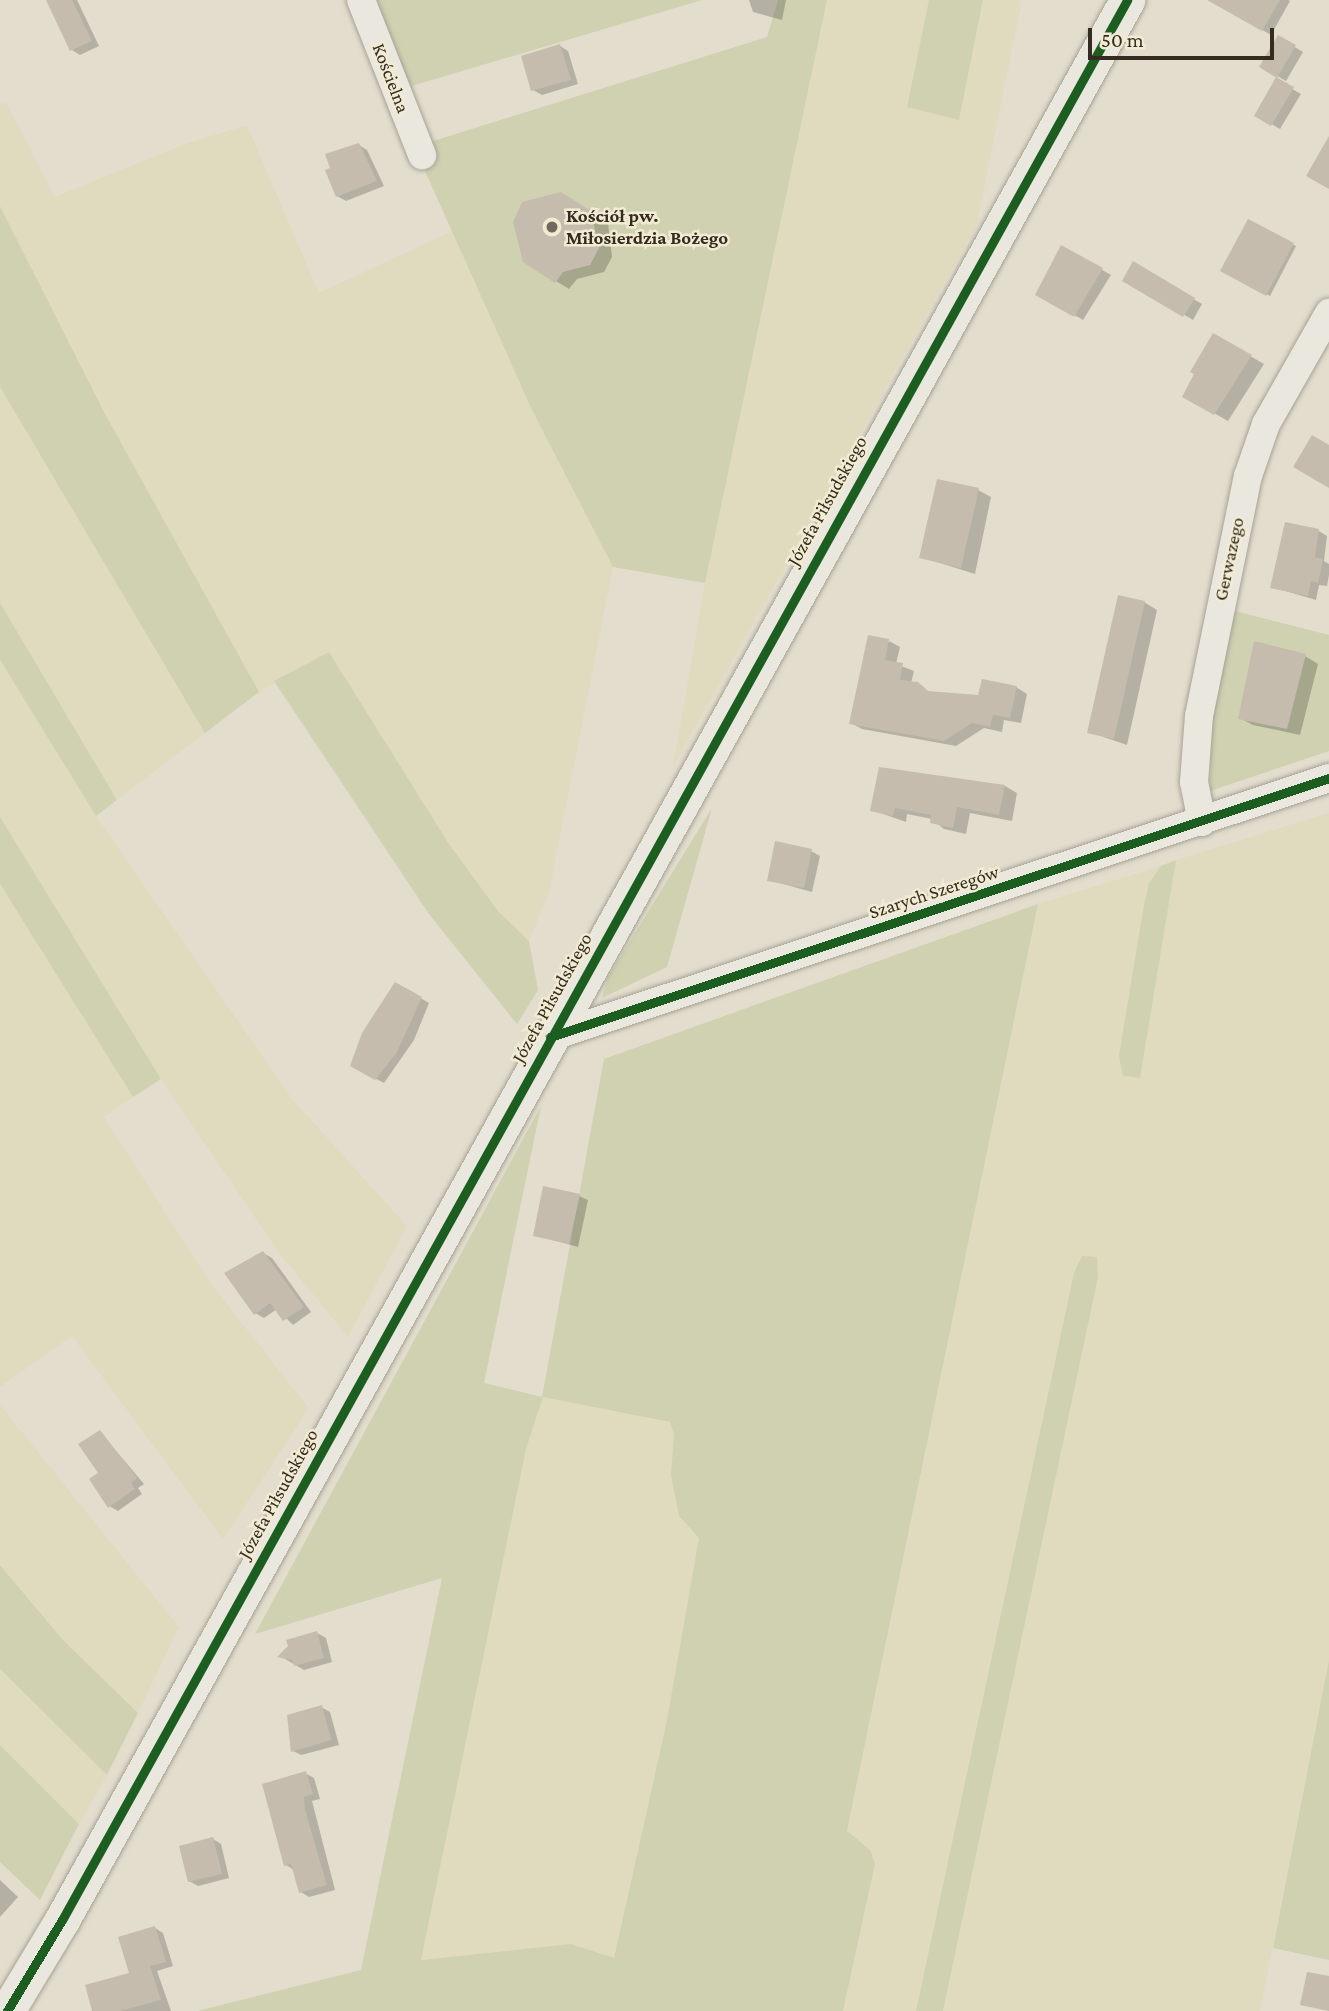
<!DOCTYPE html>
<html>
<head>
<meta charset="utf-8">
<style>
	body { margin:0 }
	#map { position:relative; width:1329px; height:2011px; overflow:hidden; background:#e2ddcd; font-family:"Crimson Pro",serif }
	div>[style] { position:absolute }
	.farmland>* { inset:0; background:#e0dbbf }
	.green>* { inset:0; background:#cfd1b1 }
	.shadow>* { inset:0; background:#0003 }
	.building>* { inset:0; background:#c5bcae }
	.roads { filter:drop-shadow(0 0 2px #a7a296) drop-shadow(0 0 2px #a7a296) }
	.minor>* { height:28px; margin:-14px; padding:0 14px; transform-origin:14px; border-radius:14px; background:#eae7de }
	.tertiary>* { height:35px; margin:-17.5px; padding:0 17.5px; transform-origin:17.5px; border-radius:17.5px; background:#eae7de }
	.cycleway>* { height:9px; margin:-4.5px; padding:0 4.5px; transform-origin:4.5px; border-radius:4.5px; background:#1b5e20 }
	.dots>* { width:19px; height:19px; translate:-50% -50%; box-sizing:border-box; border:4px solid #f2ebd4; border-radius:50% }
	span { translate:-50% -50%; white-space:nowrap; text-align:center; line-height:1.15; -webkit-text-stroke:5px #f2ebd4; paint-order:stroke }
	.street-label { font-size:19px; color:#352b1f }
	.poi-label { font-size:19px; color:#352b1f; font-weight:700 }
	.left { translate:0 -50%; text-align:left }
	.scale { position:absolute; left:1088px; top:28px; width:186px; height:32px; box-sizing:border-box; border:4px solid #352b1f; border-top:0; padding-left:9px; font-size:21px; line-height:24px; white-space:nowrap; color:#352b1f; -webkit-text-stroke:5px #f2ebd4; paint-order:stroke }
</style>
</head>
<body>
<div id="map">
	<div class="farmland">
		<div style="clip-path:polygon(827px 0,929px 0,907px 106px,958px 120px,983px 0,1022px 0,977px 224px,673px 767px,705px 583px)"></div>
		<div style="clip-path:polygon(6px 102px,55px 197px,185px 144px,247px 125px,319px 293px,452px 231px,532px 410px,613px 567px,549px 893px,529px 941px,498px 911px,449px 844px,329px 652px,259px 692px,104px 412px,0 206px,0 105px)"></div>
		<div style="clip-path:polygon(0 387px,205px 733px,117px 800px,0 604px)"></div>
		<div style="clip-path:polygon(0 660px,96px 816px,292px 1099px,407px 1226px,348px 1337px,279px 1253px,161px 1079px,0 817px)"></div>
		<div style="clip-path:polygon(1329px 813px,1329px 1660px,1260px 2011px,943px 2011px,1098px 1277px,1097px 1257px,1074px 1273px,916px 2011px,843px 2011px,875px 1864px,870px 1850px,847px 1832px,1038px 904px,1161px 866px,1149px 883px,1140px 1078px,1176px 860px)"></div>
		<div style="clip-path:polygon(0 884px,133px 1097px,104px 1117px,211px 1284px,309px 1408px,223px 1539px,72px 1336px,0 1387px)"></div>
		<div style="clip-path:polygon(543px 1397px,670px 1421px,674px 1434px,671px 1476px,679px 1516px,699px 1538px,667px 1720px,614px 1958px,571px 1944px,420px 1960px,526px 1449px)"></div>
		<div style="clip-path:polygon(0 1405px,179px 1627px,138px 1713px,62px 1639px,0 1565px)"></div>
		<div style="clip-path:polygon(0 1669px,107px 1775px,79px 1824px,0 1745px)"></div>
	</div>
	<div class="green">
		<div style="clip-path:polygon(375px 0,702px 0,408px 87px)"></div>
		<div style="clip-path:polygon(778px 0,827px 0,705px 583px,613px 567px,532px 410px,425px 171px,430px 142px,767px 37px)"></div>
		<div style="clip-path:polygon(929px 0,983px 0,959px 120px,907px 107px)"></div>
		<div style="clip-path:polygon(0 206px,104px 412px,259px 692px,205px 733px,0 387px)"></div>
		<div style="clip-path:polygon(0 603px,117px 800px,96px 816px,0 660px)"></div>
		<div style="clip-path:polygon(1235px 611px,1329px 635px,1329px 751px,1210px 791px,1212px 707px)"></div>
		<div style="clip-path:polygon(329px 652px,449px 844px,498px 911px,529px 941px,538px 990px,517px 1024px,429px 914px,274px 681px)"></div>
		<div style="clip-path:polygon(712px 808px,667px 967px,602px 998px,608px 977px)"></div>
		<div style="clip-path:polygon(0 817px,161px 1079px,133px 1097px,0 884px)"></div>
		<div style="clip-path:polygon(1176px 860px,1140px 1078px,1123px 1076px,1119px 1056px,1144px 905px,1149px 883px,1161px 866px)"></div>
		<div style="clip-path:polygon(evenodd,1038px 904px,847px 1831px,870px 1850px,875px 1864px,843px 2011px,197px 2011px,361px 1970px,442px 1578px,255px 1634px,541px 1106px,484px 1383px,542px 1397px,604px 1059px,1038px 904px,543px 1397px,670px 1422px,674px 1434px,671px 1475px,679px 1516px,699px 1538px,667px 1720px,614px 1958px,571px 1944px,421px 1960px,526px 1449px,543px 1397px)"></div>
		<div style="clip-path:polygon(1082px 1256px,1097px 1257px,1098px 1277px,943px 2011px,916px 2011px,1074px 1273px)"></div>
		<div style="clip-path:polygon(0 1565px,62px 1639px,138px 1713px,107px 1775px,0 1669px)"></div>
		<div style="clip-path:polygon(1329px 1660px,1329px 1960px,1273px 1948px)"></div>
		<div style="clip-path:polygon(0 1745px,79px 1824px,40px 1900px,0 1862px)"></div>
	</div>
	<div class="shadow">
		<div style="clip-path:polygon(48px 0,77px 0,99px 46px,80px 55px,72px 50px)"></div>
		<div style="clip-path:polygon(749px 0,786px 0,782px 20px,753px 12px)"></div>
		<div style="clip-path:polygon(1236px 0,1288px 0,1290px 1px,1271px 35px,1230px 11px)"></div>
		<div style="clip-path:polygon(1278px 37px,1303px 52px,1286px 81px,1262px 67px)"></div>
		<div style="clip-path:polygon(560px 46px,568px 51px,578px 84px,542px 95px,533px 90px)"></div>
		<div style="clip-path:polygon(1277px 80px,1301px 94px,1280px 129px,1256px 115px)"></div>
		<div style="clip-path:polygon(359px 145px,367px 150px,384px 186px,346px 201px,337px 196px)"></div>
		<div style="clip-path:polygon(574px 202px,608px 223px,612px 257px,604px 272px,577px 279px,569px 289px,556px 281px)"></div>
		<div style="clip-path:polygon(1248px 221px,1296px 246px,1270px 296px,1222px 271px)"></div>
		<div style="clip-path:polygon(1062px 247px,1111px 275px,1083px 320px,1038px 294px)"></div>
		<div style="clip-path:polygon(1134px 264px,1202px 304px,1193px 320px,1125px 280px)"></div>
		<div style="clip-path:polygon(1214px 335px,1264px 364px,1228px 421px,1184px 396px)"></div>
		<div style="clip-path:polygon(978px 490px,991px 497px,975px 574px,921px 557px)"></div>
		<div style="clip-path:polygon(1319px 531px,1327px 536px,1324px 561px,1329px 564px,1329px 575px,1327px 586px,1319px 585px,1316px 600px,1272px 587px)"></div>
		<div style="clip-path:polygon(1144px 602px,1157px 610px,1127px 745px,1089px 732px)"></div>
		<div style="clip-path:polygon(889px 641px,900px 647px,896px 664px,914px 671px,911px 683px,932px 693px,980px 697px,1016px 687px,1027px 694px,1021px 723px,1004px 720px,1002px 732px,984px 728px,956px 746px,862px 729px,851px 723px)"></div>
		<div style="clip-path:polygon(1305px 656px,1318px 664px,1300px 735px,1253px 725px,1240px 718px)"></div>
		<div style="clip-path:polygon(1005px 786px,1017px 793px,1012px 821px,970px 813px,966px 834px,944px 829px,932px 819px,907px 814px,906px 822px,872px 810px)"></div>
		<div style="clip-path:polygon(811px 851px,820px 856px,812px 892px,769px 880px)"></div>
		<div style="clip-path:polygon(396px 984px,429px 1003px,414px 1040px,384px 1083px,352px 1066px)"></div>
		<div style="clip-path:polygon(579px 1196px,588px 1200px,578px 1247px,535px 1235px)"></div>
		<div style="clip-path:polygon(263px 1253px,272px 1258px,311px 1312px,293px 1325px,277px 1309px,264px 1318px,255px 1313px)"></div>
		<div style="clip-path:polygon(100px 1432px,144px 1484px,138px 1488px,142px 1494px,118px 1511px,109px 1506px,101px 1473px)"></div>
		<div style="clip-path:polygon(317px 1633px,326px 1638px,332px 1662px,304px 1670px,280px 1656px)"></div>
		<div style="clip-path:polygon(321px 1707px,330px 1712px,339px 1745px,301px 1755px,293px 1751px)"></div>
		<div style="clip-path:polygon(305px 1773px,314px 1778px,320px 1799px,312px 1801px,335px 1890px,309px 1897px,301px 1892px,294px 1870px,286px 1865px)"></div>
		<div style="clip-path:polygon(213px 1839px,221px 1844px,229px 1878px,198px 1886px,189px 1881px)"></div>
		<div style="clip-path:polygon(0 1880px,18px 1897px,0 1917px)"></div>
		<div style="clip-path:polygon(155px 1928px,163px 1933px,173px 1966px,157px 1971px,171px 2011px,94px 2011px,131px 1974px)"></div>
	</div>
	<div class="building">
		<div style="clip-path:polygon(46px 0,72px 0,92px 41px,70px 51px)"></div>
		<div style="clip-path:polygon(1207px 0,1280px 0,1262px 31px)"></div>
		<div style="clip-path:polygon(1278px 35px,1296px 45px,1277px 78px,1259px 67px)"></div>
		<div style="clip-path:polygon(560px 44px,571px 80px,531px 91px,521px 56px)"></div>
		<div style="clip-path:polygon(1276px 77px,1294px 87px,1271px 126px,1254px 116px)"></div>
		<div style="clip-path:polygon(1329px 136px,1329px 189px,1306px 176px)"></div>
		<div style="clip-path:polygon(359px 143px,377px 181px,336px 197px,325px 170px,330px 168px,325px 154px)"></div>
		<div style="clip-path:polygon(561px 192px,596px 214px,593px 220px,599px 248px,590px 265px,563px 272px,555px 283px,523px 262px,513px 222px,522px 202px)"></div>
		<div style="clip-path:polygon(1248px 219px,1294px 243px,1266px 296px,1220px 271px)"></div>
		<div style="clip-path:polygon(1061px 245px,1103px 268px,1074px 317px,1035px 295px)"></div>
		<div style="clip-path:polygon(1133px 261px,1195px 298px,1183px 317px,1122px 281px)"></div>
		<div style="clip-path:polygon(1213px 333px,1252px 355px,1214px 415px,1182px 397px,1194px 374px,1190px 372px)"></div>
		<div style="clip-path:polygon(1312px 435px,1329px 445px,1329px 488px,1293px 467px)"></div>
		<div style="clip-path:polygon(937px 479px,979px 488px,961px 568px,919px 558px)"></div>
		<div style="clip-path:polygon(1285px 522px,1319px 529px,1315px 557px,1323px 559px,1318px 583px,1311px 581px,1308px 596px,1270px 588px)"></div>
		<div style="clip-path:polygon(1118px 595px,1145px 601px,1114px 739px,1087px 733px)"></div>
		<div style="clip-path:polygon(868px 635px,889px 639px,885px 660px,903px 663px,900px 680px,918px 682px,928px 691px,978px 695px,982px 679px,1017px 686px,1010px 718px,993px 715px,990px 727px,972px 723px,944px 741px,849px 724px)"></div>
		<div style="clip-path:polygon(1254px 641px,1306px 654px,1287px 729px,1238px 719px)"></div>
		<div style="clip-path:polygon(879px 767px,1005px 785px,999px 815px,957px 807px,953px 828px,930px 823px,931px 815px,895px 808px,893px 816px,870px 811px)"></div>
		<div style="clip-path:polygon(775px 841px,812px 849px,804px 888px,767px 881px)"></div>
		<div style="clip-path:polygon(395px 982px,422px 997px,397px 1052px,375px 1080px,350px 1066px,362px 1033px)"></div>
		<div style="clip-path:polygon(543px 1186px,580px 1194px,569px 1244px,533px 1236px)"></div>
		<div style="clip-path:polygon(263px 1251px,304px 1307px,283px 1321px,270px 1303px,254px 1315px,224px 1273px)"></div>
		<div style="clip-path:polygon(100px 1430px,137px 1478px,131px 1483px,135px 1489px,108px 1508px,89px 1479px,98px 1473px,78px 1444px)"></div>
		<div style="clip-path:polygon(317px 1631px,324px 1658px,294px 1666px,292px 1660px,277px 1657px,288px 1646px,286px 1640px)"></div>
		<div style="clip-path:polygon(322px 1705px,331px 1740px,291px 1752px,287px 1715px)"></div>
		<div style="clip-path:polygon(306px 1771px,313px 1794px,304px 1797px,305px 1810px,327px 1885px,299px 1893px,291px 1864px,284px 1866px,262px 1784px)"></div>
		<div style="clip-path:polygon(213px 1837px,222px 1874px,188px 1882px,179px 1846px)"></div>
		<div style="clip-path:polygon(155px 1926px,166px 1962px,150px 1966px,161px 2000px,120px 2011px,92px 2011px,85px 1985px,129px 1973px,118px 1937px)"></div>
		<div style="clip-path:polygon(1307px 1972px,1329px 1976px,1329px 2011px,1300px 2005px)"></div>
	</div>
	<div class="roads">
		<div class="minor">
			<div style="left:361px;top:0;width:167px;rotate:68.5deg"></div>
			<div style="left:1202px;top:822px;width:41px;rotate:-101.3deg"></div>
			<div style="left:1194px;top:782px;width:66px;rotate:-85.7deg"></div>
			<div style="left:1199px;top:716px;width:245px;rotate:-78.5deg"></div>
			<div style="left:1248px;top:476px;width:55px;rotate:-70.9deg"></div>
			<div style="left:1266px;top:424px;width:128px;rotate:-60.4deg"></div>
			<div style="left:550px;top:1037px;width:821px;rotate:-18.39deg"></div>
		</div>
		<div class="tertiary">
			<div style="left:7px;top:2011px;width:106px;rotate:-58.9deg"></div>
			<div style="left:62px;top:1920px;width:2196px;rotate:-60.98deg"></div>
		</div>
	</div>
	<div class="cycleway">
		<div style="left:550px;top:1037px;width:821px;rotate:-18.39deg"></div>
		<div style="left:7px;top:2011px;width:106px;rotate:-58.9deg"></div>
		<div style="left:62px;top:1920px;width:2196px;rotate:-60.98deg"></div>
	</div>
	<div class="dots">
		<div style="left:552px;top:227px;background:#72695c"></div>
	</div>
	<div class="street-label">
		<span style="left:391px;top:78px;rotate:69deg">Kościelna</span>
		<span style="left:827px;top:501px;rotate:-61deg">Józefa Piłsudskiego</span>
		<span style="left:1229px;top:559px;rotate:-78deg">Gerwazego</span>
		<span style="left:934px;top:892px;rotate:-18deg">Szarych Szeregów</span>
		<span style="left:552px;top:998px;rotate:-61deg">Józefa Piłsudskiego</span>
		<span style="left:278px;top:1494px;rotate:-61deg">Józefa Piłsudskiego</span>
	</div>
	<div class="poi-label">
		<span class="left" style="left:566px;top:227px">Kościół pw.<br>Miłosierdzia Bożego</span>
	</div>
	<div class="scale">50 m</div>
</div>
</body>
</html>
